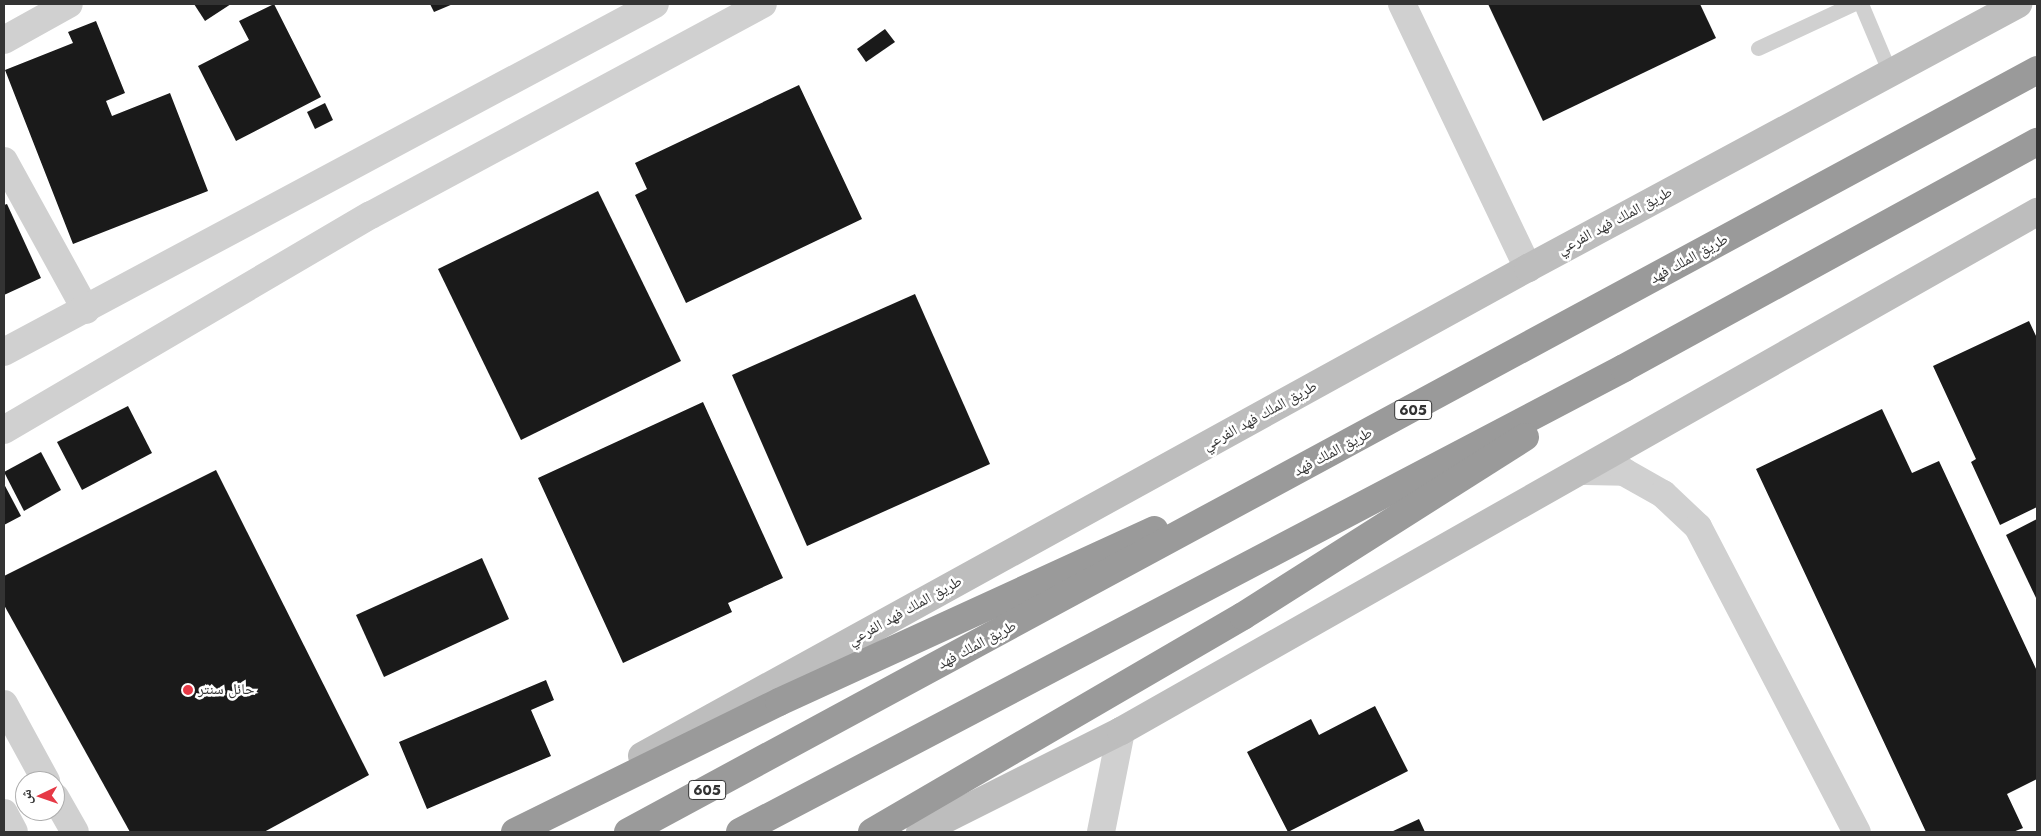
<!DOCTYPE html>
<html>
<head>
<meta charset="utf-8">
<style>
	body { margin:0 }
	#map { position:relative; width:2041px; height:836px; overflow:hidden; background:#fff; font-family:Jost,"Noto Naskh Arabic",sans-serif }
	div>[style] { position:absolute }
	.building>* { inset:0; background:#1a1a1a }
	.lane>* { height:15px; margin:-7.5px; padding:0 7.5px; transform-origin:7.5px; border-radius:7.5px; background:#d0d0d0 }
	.street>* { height:28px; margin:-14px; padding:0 14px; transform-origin:14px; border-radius:14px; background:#d0d0d0 }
	.secondary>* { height:28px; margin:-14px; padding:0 14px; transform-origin:14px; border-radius:14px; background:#bdbdbd }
	.highway>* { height:28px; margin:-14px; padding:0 14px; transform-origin:14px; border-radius:14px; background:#9a9a9a }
	.dots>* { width:14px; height:14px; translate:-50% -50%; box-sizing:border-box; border:2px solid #fff; border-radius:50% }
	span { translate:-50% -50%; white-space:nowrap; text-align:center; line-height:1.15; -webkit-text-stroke:5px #fff; paint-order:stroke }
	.shield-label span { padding:1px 4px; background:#fff; border:1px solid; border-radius:4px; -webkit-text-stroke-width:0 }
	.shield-label { font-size:14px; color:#333; font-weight:700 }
	.street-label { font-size:15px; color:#333 }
	.poi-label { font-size:15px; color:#333 }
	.left { translate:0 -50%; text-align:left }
	.frame { position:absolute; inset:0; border:5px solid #333; pointer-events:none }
	.north { position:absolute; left:15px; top:771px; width:50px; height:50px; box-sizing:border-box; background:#fff; border:1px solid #adadad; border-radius:50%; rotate:267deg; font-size:14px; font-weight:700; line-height:20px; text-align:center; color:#333 }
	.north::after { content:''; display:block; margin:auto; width:18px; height:22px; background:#e63946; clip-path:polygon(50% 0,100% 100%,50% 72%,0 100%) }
</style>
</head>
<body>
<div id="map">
	<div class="building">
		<div style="clip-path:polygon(194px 4px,231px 4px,205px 21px)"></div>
		<div style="clip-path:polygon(274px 4px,321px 97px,236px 141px,198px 66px,249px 40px,239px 21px)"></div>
		<div style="clip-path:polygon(430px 4px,453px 4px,434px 12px)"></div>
		<div style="clip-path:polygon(1488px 4px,1700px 4px,1716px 38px,1543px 121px)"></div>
		<div style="clip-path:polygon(96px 21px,125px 93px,106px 101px,112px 116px,170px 93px,208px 191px,73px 244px,5px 70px,73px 43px,68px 32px)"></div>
		<div style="clip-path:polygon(885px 29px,895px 42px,866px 62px,857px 49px)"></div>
		<div style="clip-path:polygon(799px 85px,862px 219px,686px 303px,635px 195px,647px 189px,635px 163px)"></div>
		<div style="clip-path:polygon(325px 103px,333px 120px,315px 129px,307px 112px)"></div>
		<div style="clip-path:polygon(598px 191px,681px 361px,521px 440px,438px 269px)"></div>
		<div style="clip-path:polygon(7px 204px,41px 278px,4px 295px,4px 205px)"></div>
		<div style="clip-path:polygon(915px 294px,990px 464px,807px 546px,732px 375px)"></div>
		<div style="clip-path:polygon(2029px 321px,2037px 338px,2037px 507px,2000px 525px,1971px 462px,1976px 459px,1933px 366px)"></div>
		<div style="clip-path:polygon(703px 402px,783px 578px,728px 603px,732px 612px,623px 663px,538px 478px)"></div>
		<div style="clip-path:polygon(128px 406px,152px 453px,82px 490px,57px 442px)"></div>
		<div style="clip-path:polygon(1882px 409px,1912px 473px,1939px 461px,2037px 671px,2037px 779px,2007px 794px,2023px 828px,2013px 832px,1926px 832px,1756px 469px)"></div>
		<div style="clip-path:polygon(41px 452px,61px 490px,24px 511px,4px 472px)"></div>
		<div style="clip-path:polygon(216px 470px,369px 775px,264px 832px,130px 832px,4px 605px,4px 576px)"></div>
		<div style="clip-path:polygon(4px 484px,21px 516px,4px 525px)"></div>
		<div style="clip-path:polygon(2037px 519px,2037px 600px,2006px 535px)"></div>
		<div style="clip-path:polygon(482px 558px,509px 619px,384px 677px,356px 615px)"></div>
		<div style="clip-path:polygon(546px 680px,554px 700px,531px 710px,551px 756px,427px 809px,399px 742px)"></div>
		<div style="clip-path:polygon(1375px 706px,1408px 771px,1288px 832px,1247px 752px,1311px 719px,1319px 735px)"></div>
		<div style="clip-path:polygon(1419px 819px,1425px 832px,1391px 832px)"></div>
	</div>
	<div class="lane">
		<div style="left:1861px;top:4px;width:75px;rotate:67.2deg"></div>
		<div style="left:1758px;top:48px;width:105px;rotate:-24.9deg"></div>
	</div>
	<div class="street">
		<div style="left:1402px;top:4px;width:293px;rotate:64.5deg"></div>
		<div style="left:4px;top:40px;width:74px;rotate:-29deg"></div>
		<div style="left:4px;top:161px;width:170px;rotate:61.2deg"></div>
		<div style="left:4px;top:352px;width:738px;rotate:-28.13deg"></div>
		<div style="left:4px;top:430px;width:425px;rotate:-30.4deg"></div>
		<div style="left:371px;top:215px;width:445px;rotate:-28.3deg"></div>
		<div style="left:1585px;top:471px;width:39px;rotate:1deg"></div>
		<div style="left:1624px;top:472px;width:45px;rotate:29.4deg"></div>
		<div style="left:1663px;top:494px;width:48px;rotate:43.3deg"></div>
		<div style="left:1698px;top:527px;width:344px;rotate:62.5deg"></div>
		<div style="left:4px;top:704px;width:88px;rotate:61.4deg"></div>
		<div style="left:55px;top:797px;width:40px;rotate:60.3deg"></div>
		<div style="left:4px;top:813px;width:21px;rotate:62deg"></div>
		<div style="left:1101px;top:832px;width:103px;rotate:-78.8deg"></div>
	</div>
	<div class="secondary">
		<div style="left:642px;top:756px;width:1012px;rotate:-28.85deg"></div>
		<div style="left:1528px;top:268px;width:557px;rotate:-28.31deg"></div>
		<div style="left:920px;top:832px;width:225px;rotate:-26.7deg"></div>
		<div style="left:1121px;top:731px;width:1053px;rotate:-29.54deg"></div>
	</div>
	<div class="highway">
		<div style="left:515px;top:832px;width:294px;rotate:-26.2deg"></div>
		<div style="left:779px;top:702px;width:413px;rotate:-24.6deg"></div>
		<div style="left:628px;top:832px;width:1602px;rotate:-28.4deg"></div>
		<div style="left:740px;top:832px;width:998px;rotate:-27.69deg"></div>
		<div style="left:1624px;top:368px;width:471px;rotate:-28.7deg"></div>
		<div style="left:872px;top:832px;width:429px;rotate:-30.2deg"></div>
		<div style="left:1243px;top:616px;width:334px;rotate:-32.4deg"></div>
	</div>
	<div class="dots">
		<div style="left:188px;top:690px;background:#e63946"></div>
	</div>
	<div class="shield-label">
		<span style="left:1413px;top:410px">605</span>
		<span style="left:707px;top:790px">605</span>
	</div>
	<div class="street-label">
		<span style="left:1615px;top:221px;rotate:-28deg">طريق الملك فهد الفرعي</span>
		<span style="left:1689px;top:259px;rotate:-29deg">طريق الملك فهد</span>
		<span style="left:1260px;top:416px;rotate:-29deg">طريق الملك فهد الفرعي</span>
		<span style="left:1333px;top:452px;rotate:-28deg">طريق الملك فهد</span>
		<span style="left:905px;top:611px;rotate:-29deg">طريق الملك فهد الفرعي</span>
		<span style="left:977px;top:645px;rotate:-28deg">طريق الملك فهد</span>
	</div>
	<div class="poi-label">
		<span class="left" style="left:198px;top:690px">حائل سنتر</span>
	</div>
	<div class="frame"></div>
	<div class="north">ش</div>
</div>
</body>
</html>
